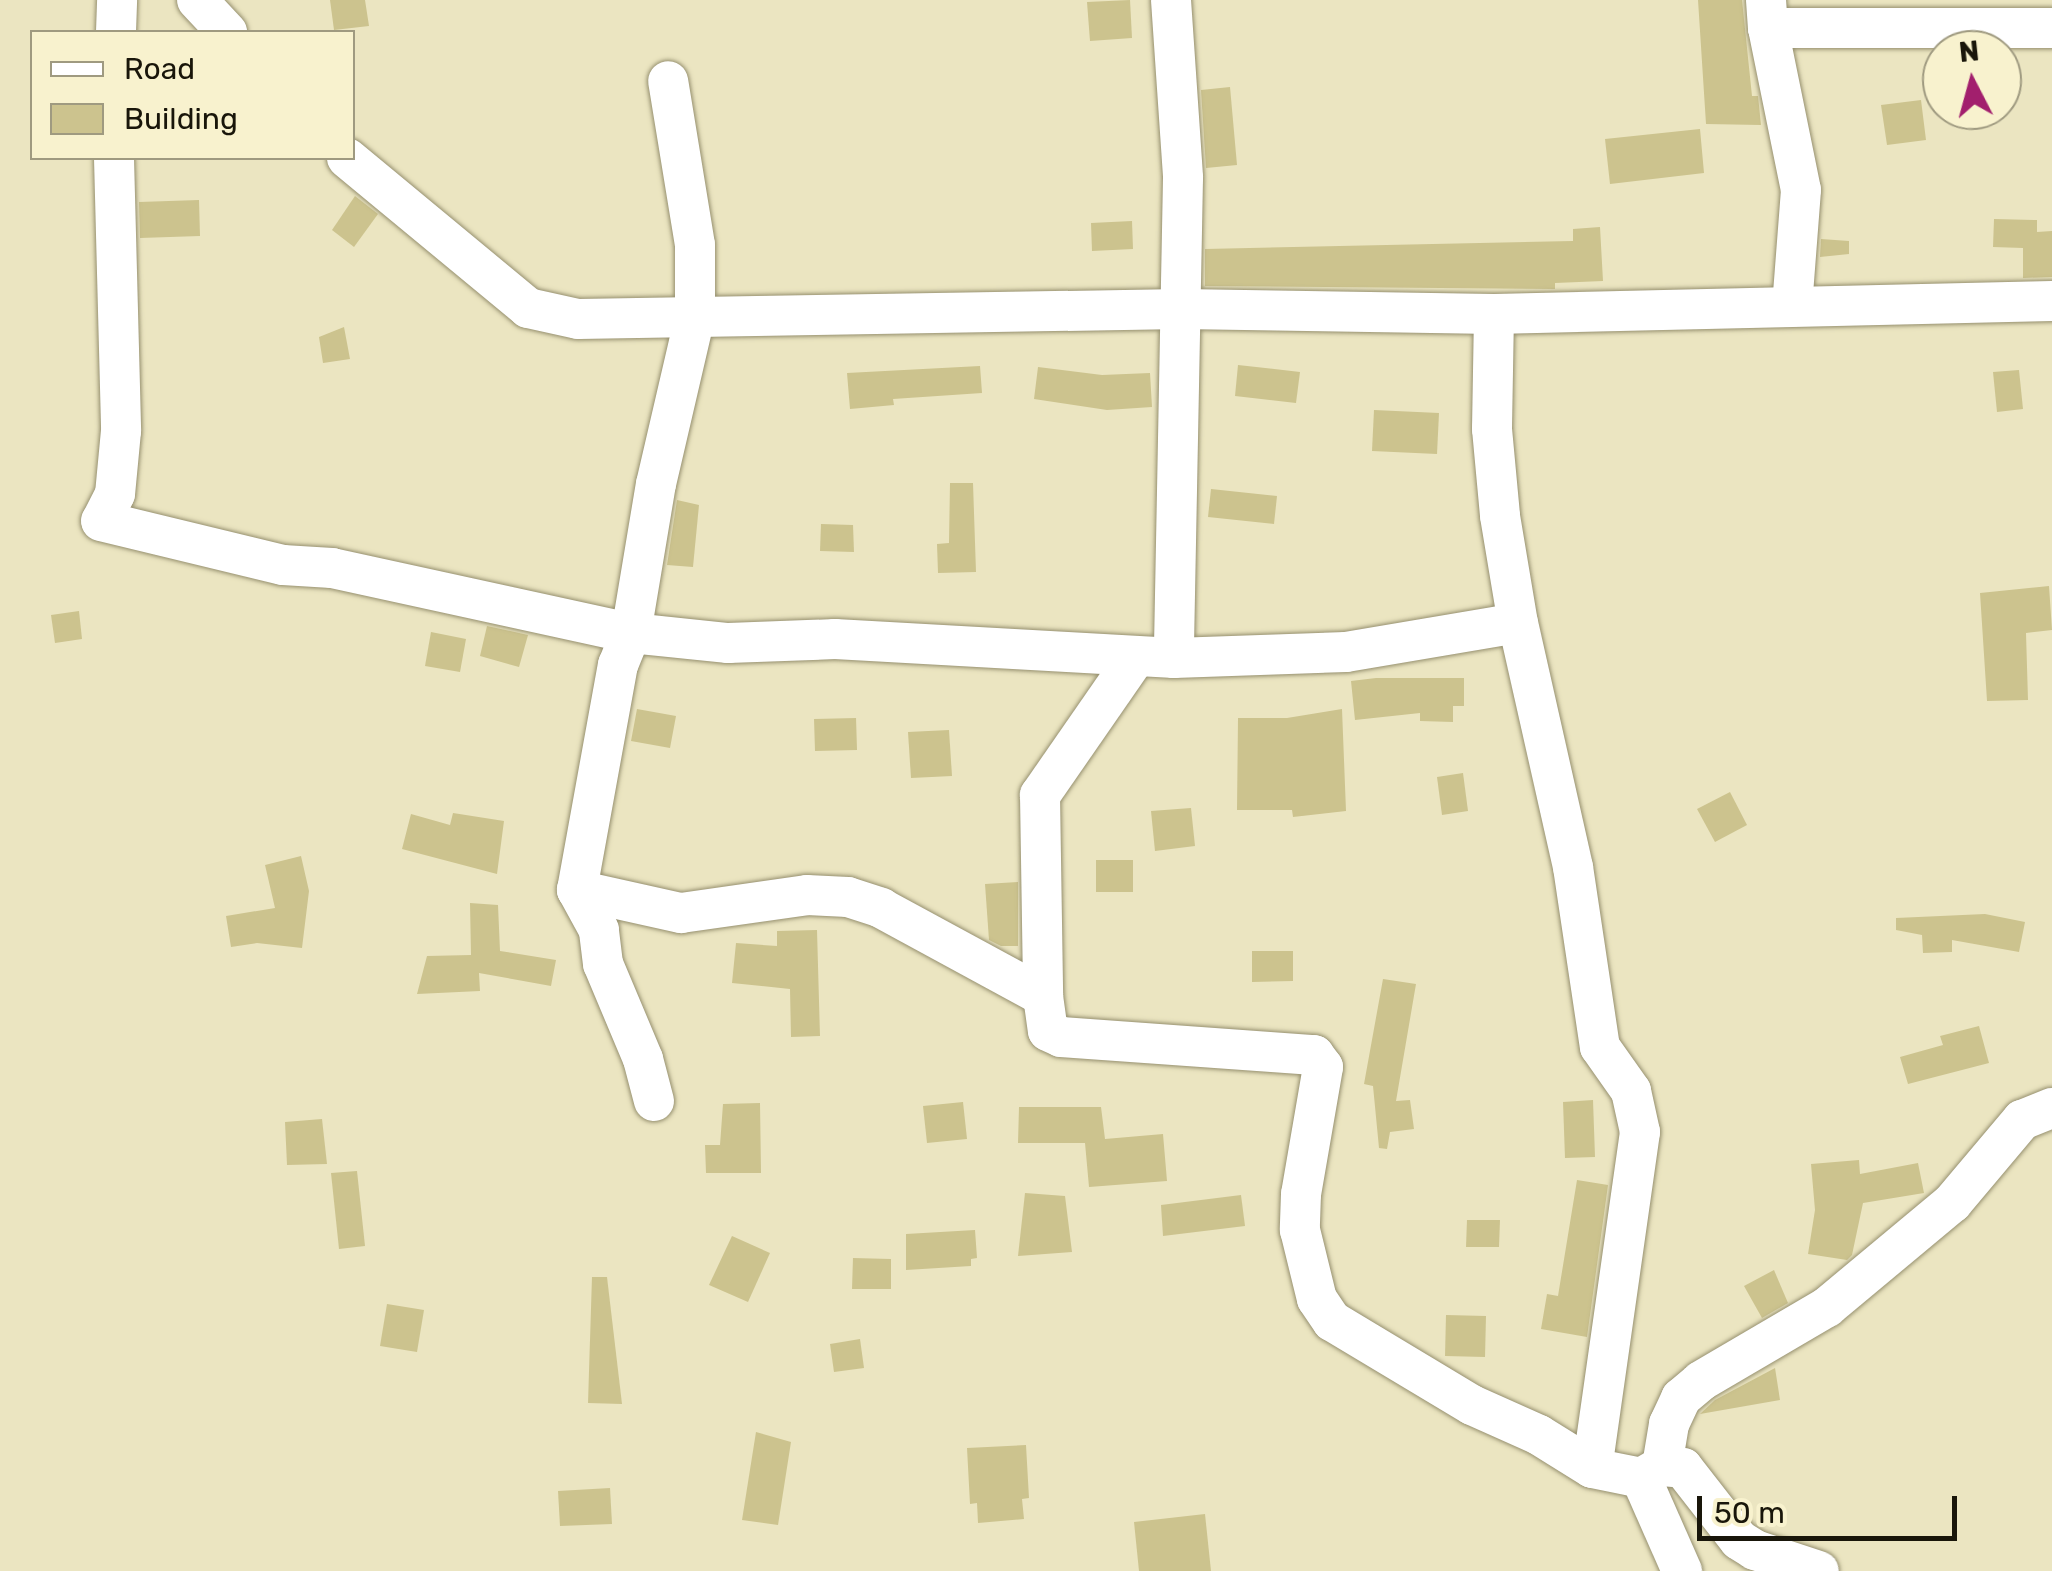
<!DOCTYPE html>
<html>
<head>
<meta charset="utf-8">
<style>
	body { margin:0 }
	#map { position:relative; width:2052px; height:1571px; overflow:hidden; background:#ebe5c1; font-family:Rubik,sans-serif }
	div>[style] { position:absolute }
	.building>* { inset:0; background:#ccc38e }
	.roads { filter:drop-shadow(0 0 2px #96906f) drop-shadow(0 0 2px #96906f) }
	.minor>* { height:40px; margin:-20px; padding:0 20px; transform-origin:20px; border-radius:20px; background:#fff }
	span { translate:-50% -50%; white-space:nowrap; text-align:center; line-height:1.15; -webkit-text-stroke:8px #f8f2ce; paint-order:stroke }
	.legend { position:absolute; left:30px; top:30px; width:325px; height:130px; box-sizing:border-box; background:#f8f2ce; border:2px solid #9f9a80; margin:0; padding:12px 18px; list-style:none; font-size:30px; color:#19160a }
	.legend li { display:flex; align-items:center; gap:20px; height:50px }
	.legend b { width:50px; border:2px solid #9f9a80 }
	.north { position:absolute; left:1922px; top:30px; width:100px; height:100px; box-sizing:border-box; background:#f8f2ce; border:2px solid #9f9a80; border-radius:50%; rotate:354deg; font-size:28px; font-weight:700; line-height:40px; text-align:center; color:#19160a }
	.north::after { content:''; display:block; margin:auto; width:35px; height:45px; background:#a21f6d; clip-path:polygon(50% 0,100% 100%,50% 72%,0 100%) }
	.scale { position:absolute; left:1697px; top:1496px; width:260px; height:45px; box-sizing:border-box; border:5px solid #19160a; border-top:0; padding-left:12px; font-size:30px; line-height:35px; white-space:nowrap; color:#19160a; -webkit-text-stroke:8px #f8f2ce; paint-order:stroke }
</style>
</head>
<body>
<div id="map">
	<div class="building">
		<div style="clip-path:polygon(330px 0,365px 0,369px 26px,334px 30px)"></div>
		<div style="clip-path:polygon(1130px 0,1132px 38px,1090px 41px,1087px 2px)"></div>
		<div style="clip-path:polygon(1698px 0,1742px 0,1752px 96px,1758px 96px,1761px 125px,1706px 124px)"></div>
		<div style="clip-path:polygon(1230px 87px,1237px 165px,1206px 168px,1201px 90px)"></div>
		<div style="clip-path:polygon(1921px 100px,1926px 140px,1887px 145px,1881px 105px)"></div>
		<div style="clip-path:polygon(1700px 129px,1704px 173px,1610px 184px,1605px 139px)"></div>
		<div style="clip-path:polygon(355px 196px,378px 214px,354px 247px,332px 230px)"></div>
		<div style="clip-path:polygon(199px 200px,200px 236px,140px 238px,139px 202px)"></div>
		<div style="clip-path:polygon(1994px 219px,2037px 220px,2037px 232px,2052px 231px,2052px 277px,2023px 278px,2023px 248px,1993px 247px)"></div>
		<div style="clip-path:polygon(1132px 221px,1133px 249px,1092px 251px,1091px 223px)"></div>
		<div style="clip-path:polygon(1600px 227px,1603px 281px,1555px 283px,1555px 289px,1205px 286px,1205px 249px,1573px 241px,1573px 229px)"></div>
		<div style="clip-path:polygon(1821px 239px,1849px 241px,1849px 254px,1820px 257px)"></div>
		<div style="clip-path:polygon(344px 327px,350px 359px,323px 363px,319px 337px)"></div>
		<div style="clip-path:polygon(1238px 365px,1300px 372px,1296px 403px,1235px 396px)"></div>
		<div style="clip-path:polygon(980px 366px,982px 393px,893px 399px,894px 405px,850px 409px,847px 373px)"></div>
		<div style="clip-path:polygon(1038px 367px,1102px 375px,1150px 373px,1152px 407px,1107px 410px,1034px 399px)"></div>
		<div style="clip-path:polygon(2019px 370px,2023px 409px,1997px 412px,1993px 372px)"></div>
		<div style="clip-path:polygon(1374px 410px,1439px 413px,1437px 454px,1372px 451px)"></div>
		<div style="clip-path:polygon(950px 483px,973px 483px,976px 572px,938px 573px,937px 544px,949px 543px)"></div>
		<div style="clip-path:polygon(1211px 489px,1277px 496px,1274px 524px,1208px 517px)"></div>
		<div style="clip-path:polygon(677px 500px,699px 505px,693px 567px,667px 565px)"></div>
		<div style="clip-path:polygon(821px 524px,853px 525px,854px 552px,820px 551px)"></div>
		<div style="clip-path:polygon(2049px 586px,2052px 630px,2026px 633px,2028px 700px,1987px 701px,1980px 593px)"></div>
		<div style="clip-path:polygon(79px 611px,82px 639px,55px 643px,51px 615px)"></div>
		<div style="clip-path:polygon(487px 626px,528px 635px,519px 667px,480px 656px)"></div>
		<div style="clip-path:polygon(431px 632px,466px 639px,460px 672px,425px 666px)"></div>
		<div style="clip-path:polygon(1376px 678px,1464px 678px,1464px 706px,1453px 706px,1453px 722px,1420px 721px,1420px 713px,1355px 720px,1351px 681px)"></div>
		<div style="clip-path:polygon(637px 709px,676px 716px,670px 748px,631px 741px)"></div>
		<div style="clip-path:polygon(1342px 709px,1346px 811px,1293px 817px,1292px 810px,1237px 810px,1238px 718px,1287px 718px)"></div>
		<div style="clip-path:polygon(856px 718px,857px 750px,815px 751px,814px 719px)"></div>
		<div style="clip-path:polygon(949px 730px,952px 776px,911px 778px,908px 732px)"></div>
		<div style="clip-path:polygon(1463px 773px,1468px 811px,1442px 815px,1437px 777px)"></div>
		<div style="clip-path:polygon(1730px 792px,1747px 825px,1715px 842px,1697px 809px)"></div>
		<div style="clip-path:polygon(1191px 808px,1195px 846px,1155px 851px,1151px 811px)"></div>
		<div style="clip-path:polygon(453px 813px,504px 821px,497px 874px,402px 849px,411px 814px,450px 825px)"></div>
		<div style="clip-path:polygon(301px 856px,309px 891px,302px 948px,257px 943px,231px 947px,226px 916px,275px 908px,265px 865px)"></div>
		<div style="clip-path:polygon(1096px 860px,1133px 860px,1133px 892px,1096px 892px)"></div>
		<div style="clip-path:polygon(1018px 882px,1018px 946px,1001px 946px,989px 940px,985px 884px)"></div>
		<div style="clip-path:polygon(470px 903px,498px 905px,500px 951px,556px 960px,551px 986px,479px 973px,480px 991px,417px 994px,427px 956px,471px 955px)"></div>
		<div style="clip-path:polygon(1985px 914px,2025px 922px,2019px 952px,1952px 940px,1952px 952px,1923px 953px,1922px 935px,1896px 930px,1896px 918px)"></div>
		<div style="clip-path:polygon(817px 930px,820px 1036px,791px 1037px,790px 989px,732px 983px,736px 943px,777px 946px,777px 931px)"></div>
		<div style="clip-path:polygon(1252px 951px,1293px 951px,1293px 981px,1252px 982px)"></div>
		<div style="clip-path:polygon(1383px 979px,1416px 984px,1396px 1101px,1410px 1100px,1414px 1129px,1390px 1132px,1387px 1149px,1379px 1148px,1373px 1086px,1364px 1084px)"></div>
		<div style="clip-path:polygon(1979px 1026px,1989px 1063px,1908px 1084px,1900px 1057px,1943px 1045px,1940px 1036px)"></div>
		<div style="clip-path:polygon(1593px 1100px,1595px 1157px,1565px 1158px,1563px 1102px)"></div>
		<div style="clip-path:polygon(963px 1102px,967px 1139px,927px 1143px,923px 1106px)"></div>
		<div style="clip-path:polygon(760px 1103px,761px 1173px,706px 1173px,705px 1145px,720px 1145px,723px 1104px)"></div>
		<div style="clip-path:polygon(1019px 1107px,1101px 1107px,1105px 1139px,1163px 1134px,1167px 1181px,1089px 1187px,1085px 1143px,1018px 1143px)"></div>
		<div style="clip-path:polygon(322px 1119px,327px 1164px,287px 1165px,285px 1122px)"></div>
		<div style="clip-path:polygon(1859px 1160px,1860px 1174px,1918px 1163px,1924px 1193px,1863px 1203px,1852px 1255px,1847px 1260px,1808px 1254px,1815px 1210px,1811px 1164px)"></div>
		<div style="clip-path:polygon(357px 1171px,365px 1246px,339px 1249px,331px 1173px)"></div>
		<div style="clip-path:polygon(1577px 1180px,1608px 1185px,1587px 1337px,1541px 1329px,1547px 1294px,1558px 1296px)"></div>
		<div style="clip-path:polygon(1025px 1193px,1065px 1196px,1072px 1252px,1018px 1256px)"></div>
		<div style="clip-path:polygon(1241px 1195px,1245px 1226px,1163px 1236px,1161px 1205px)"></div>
		<div style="clip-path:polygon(1467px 1220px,1500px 1220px,1499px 1247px,1466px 1247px)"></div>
		<div style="clip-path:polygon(975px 1230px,977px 1258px,971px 1259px,971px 1266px,906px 1270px,906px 1234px)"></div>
		<div style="clip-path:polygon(732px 1236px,770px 1253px,748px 1302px,709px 1285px)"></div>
		<div style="clip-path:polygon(853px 1258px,891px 1259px,891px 1289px,852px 1289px)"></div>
		<div style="clip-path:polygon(1774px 1270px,1788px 1303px,1762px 1318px,1744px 1286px)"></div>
		<div style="clip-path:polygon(592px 1277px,607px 1277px,622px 1404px,588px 1403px)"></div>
		<div style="clip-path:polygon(387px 1304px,424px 1310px,417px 1352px,380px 1346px)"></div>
		<div style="clip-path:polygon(1446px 1315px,1486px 1316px,1485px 1357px,1445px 1356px)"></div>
		<div style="clip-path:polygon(860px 1339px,864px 1368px,834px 1372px,830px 1344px)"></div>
		<div style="clip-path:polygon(1775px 1368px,1780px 1400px,1700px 1414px,1715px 1400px)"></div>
		<div style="clip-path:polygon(756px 1432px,791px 1442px,778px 1525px,742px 1520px)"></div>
		<div style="clip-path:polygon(1026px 1445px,1029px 1498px,1022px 1499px,1024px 1519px,978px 1523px,977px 1503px,970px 1504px,967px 1448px)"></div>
		<div style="clip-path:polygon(610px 1488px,612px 1524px,560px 1526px,558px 1491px)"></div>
		<div style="clip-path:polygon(1205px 1514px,1211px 1571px,1139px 1571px,1134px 1522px)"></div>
	</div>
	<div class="roads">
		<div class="minor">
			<div style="left:197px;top:0;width:44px;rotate:46.8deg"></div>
			<div style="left:1171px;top:0;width:178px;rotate:86.1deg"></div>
			<div style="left:1183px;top:178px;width:480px;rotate:91.1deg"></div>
			<div style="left:1766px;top:0;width:28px;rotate:86deg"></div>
			<div style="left:1768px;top:28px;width:165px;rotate:78.5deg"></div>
			<div style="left:1801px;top:190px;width:116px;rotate:94.4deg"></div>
			<div style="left:1768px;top:28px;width:284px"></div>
			<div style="left:116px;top:32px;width:32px;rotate:-88deg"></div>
			<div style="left:114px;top:158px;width:273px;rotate:88.5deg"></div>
			<div style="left:121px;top:431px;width:63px;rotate:95.4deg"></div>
			<div style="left:115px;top:494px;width:30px;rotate:117deg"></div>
			<div style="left:101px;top:521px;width:187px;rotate:13.6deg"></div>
			<div style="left:283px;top:565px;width:49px;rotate:3.5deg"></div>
			<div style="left:332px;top:568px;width:306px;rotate:12.3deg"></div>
			<div style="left:631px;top:633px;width:98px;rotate:5.9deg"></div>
			<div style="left:728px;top:643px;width:107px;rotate:-2.1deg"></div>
			<div style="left:835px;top:639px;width:340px;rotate:3.2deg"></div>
			<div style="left:1174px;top:658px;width:172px;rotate:-2deg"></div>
			<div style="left:1346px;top:652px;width:174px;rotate:-9.6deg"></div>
			<div style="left:347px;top:158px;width:235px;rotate:39.6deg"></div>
			<div style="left:528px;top:308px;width:51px;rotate:12.4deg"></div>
			<div style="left:578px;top:319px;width:604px;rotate:-0.95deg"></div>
			<div style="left:1182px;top:309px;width:312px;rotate:0.9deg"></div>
			<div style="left:1494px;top:314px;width:558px;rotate:-1.33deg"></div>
			<div style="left:1494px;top:314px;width:115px;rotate:91deg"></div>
			<div style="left:1492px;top:429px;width:87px;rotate:84.7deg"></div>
			<div style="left:1500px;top:516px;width:109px;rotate:80.5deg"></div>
			<div style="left:1518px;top:623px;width:250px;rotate:77.3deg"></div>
			<div style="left:1573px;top:867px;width:182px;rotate:81.5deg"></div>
			<div style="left:1600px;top:1047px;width:54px;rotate:54.8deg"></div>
			<div style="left:1631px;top:1091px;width:42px;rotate:77.6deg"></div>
			<div style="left:1640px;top:1132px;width:339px;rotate:98.1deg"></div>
			<div style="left:1592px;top:1468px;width:50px;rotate:11.5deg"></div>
			<div style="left:1641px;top:1478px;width:102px;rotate:66.2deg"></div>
			<div style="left:1135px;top:658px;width:167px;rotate:124.7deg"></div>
			<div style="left:1040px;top:795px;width:201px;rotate:89.1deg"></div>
			<div style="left:1043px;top:996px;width:35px;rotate:82deg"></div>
			<div style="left:1048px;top:1031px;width:14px;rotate:25deg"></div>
			<div style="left:1061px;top:1037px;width:254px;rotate:4.1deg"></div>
			<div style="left:1314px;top:1055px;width:15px;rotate:53deg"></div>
			<div style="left:1323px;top:1067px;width:129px;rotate:99.8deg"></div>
			<div style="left:1301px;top:1194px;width:36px;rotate:92deg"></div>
			<div style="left:1300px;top:1230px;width:71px;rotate:76.2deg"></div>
			<div style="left:1317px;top:1299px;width:27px;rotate:56deg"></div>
			<div style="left:1332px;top:1321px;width:163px;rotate:31deg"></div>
			<div style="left:1472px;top:1405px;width:73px;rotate:24.1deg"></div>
			<div style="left:1539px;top:1435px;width:62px;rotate:31.9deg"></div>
			<div style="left:577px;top:890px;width:107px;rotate:12.5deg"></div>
			<div style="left:681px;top:913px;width:127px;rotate:-8.1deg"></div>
			<div style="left:807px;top:895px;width:41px;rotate:2.8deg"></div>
			<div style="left:848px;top:897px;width:35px;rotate:18deg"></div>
			<div style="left:881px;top:908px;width:184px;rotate:28.5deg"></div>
			<div style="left:654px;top:1101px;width:43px;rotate:-104.7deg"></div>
			<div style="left:643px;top:1059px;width:103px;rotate:-112.8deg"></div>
			<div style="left:603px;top:964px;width:34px;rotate:-97deg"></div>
			<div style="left:599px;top:930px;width:46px;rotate:-118.8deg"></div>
			<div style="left:577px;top:890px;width:229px;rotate:-79.7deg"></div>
			<div style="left:618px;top:665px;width:35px;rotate:-68deg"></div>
			<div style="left:631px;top:633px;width:151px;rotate:-80.5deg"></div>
			<div style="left:656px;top:484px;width:172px;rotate:-76.9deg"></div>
			<div style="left:695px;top:316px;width:71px;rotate:-90deg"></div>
			<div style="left:695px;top:245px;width:166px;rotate:-99.3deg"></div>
			<div style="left:1662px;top:1466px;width:43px;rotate:-80.5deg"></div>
			<div style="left:1669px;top:1424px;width:29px;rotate:-65deg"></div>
			<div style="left:1681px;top:1398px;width:26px;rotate:-40deg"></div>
			<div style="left:1701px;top:1381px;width:146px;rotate:-30.4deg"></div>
			<div style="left:1827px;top:1307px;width:163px;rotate:-39.8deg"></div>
			<div style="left:1952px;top:1203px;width:109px;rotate:-49.9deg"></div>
			<div style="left:2022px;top:1120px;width:32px;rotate:-22deg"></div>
			<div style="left:1641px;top:1478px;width:24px;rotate:-30deg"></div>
			<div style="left:1662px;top:1466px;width:21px;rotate:5deg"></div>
			<div style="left:1683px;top:1468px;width:91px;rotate:52.1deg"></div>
			<div style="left:1739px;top:1540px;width:19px;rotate:32deg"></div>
			<div style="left:1755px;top:1550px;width:67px;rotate:18.2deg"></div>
		</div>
	</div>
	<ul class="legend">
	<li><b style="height:12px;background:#fff"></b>Road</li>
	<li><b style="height:28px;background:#ccc38e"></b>Building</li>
	</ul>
	<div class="north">N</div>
	<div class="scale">50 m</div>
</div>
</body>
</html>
